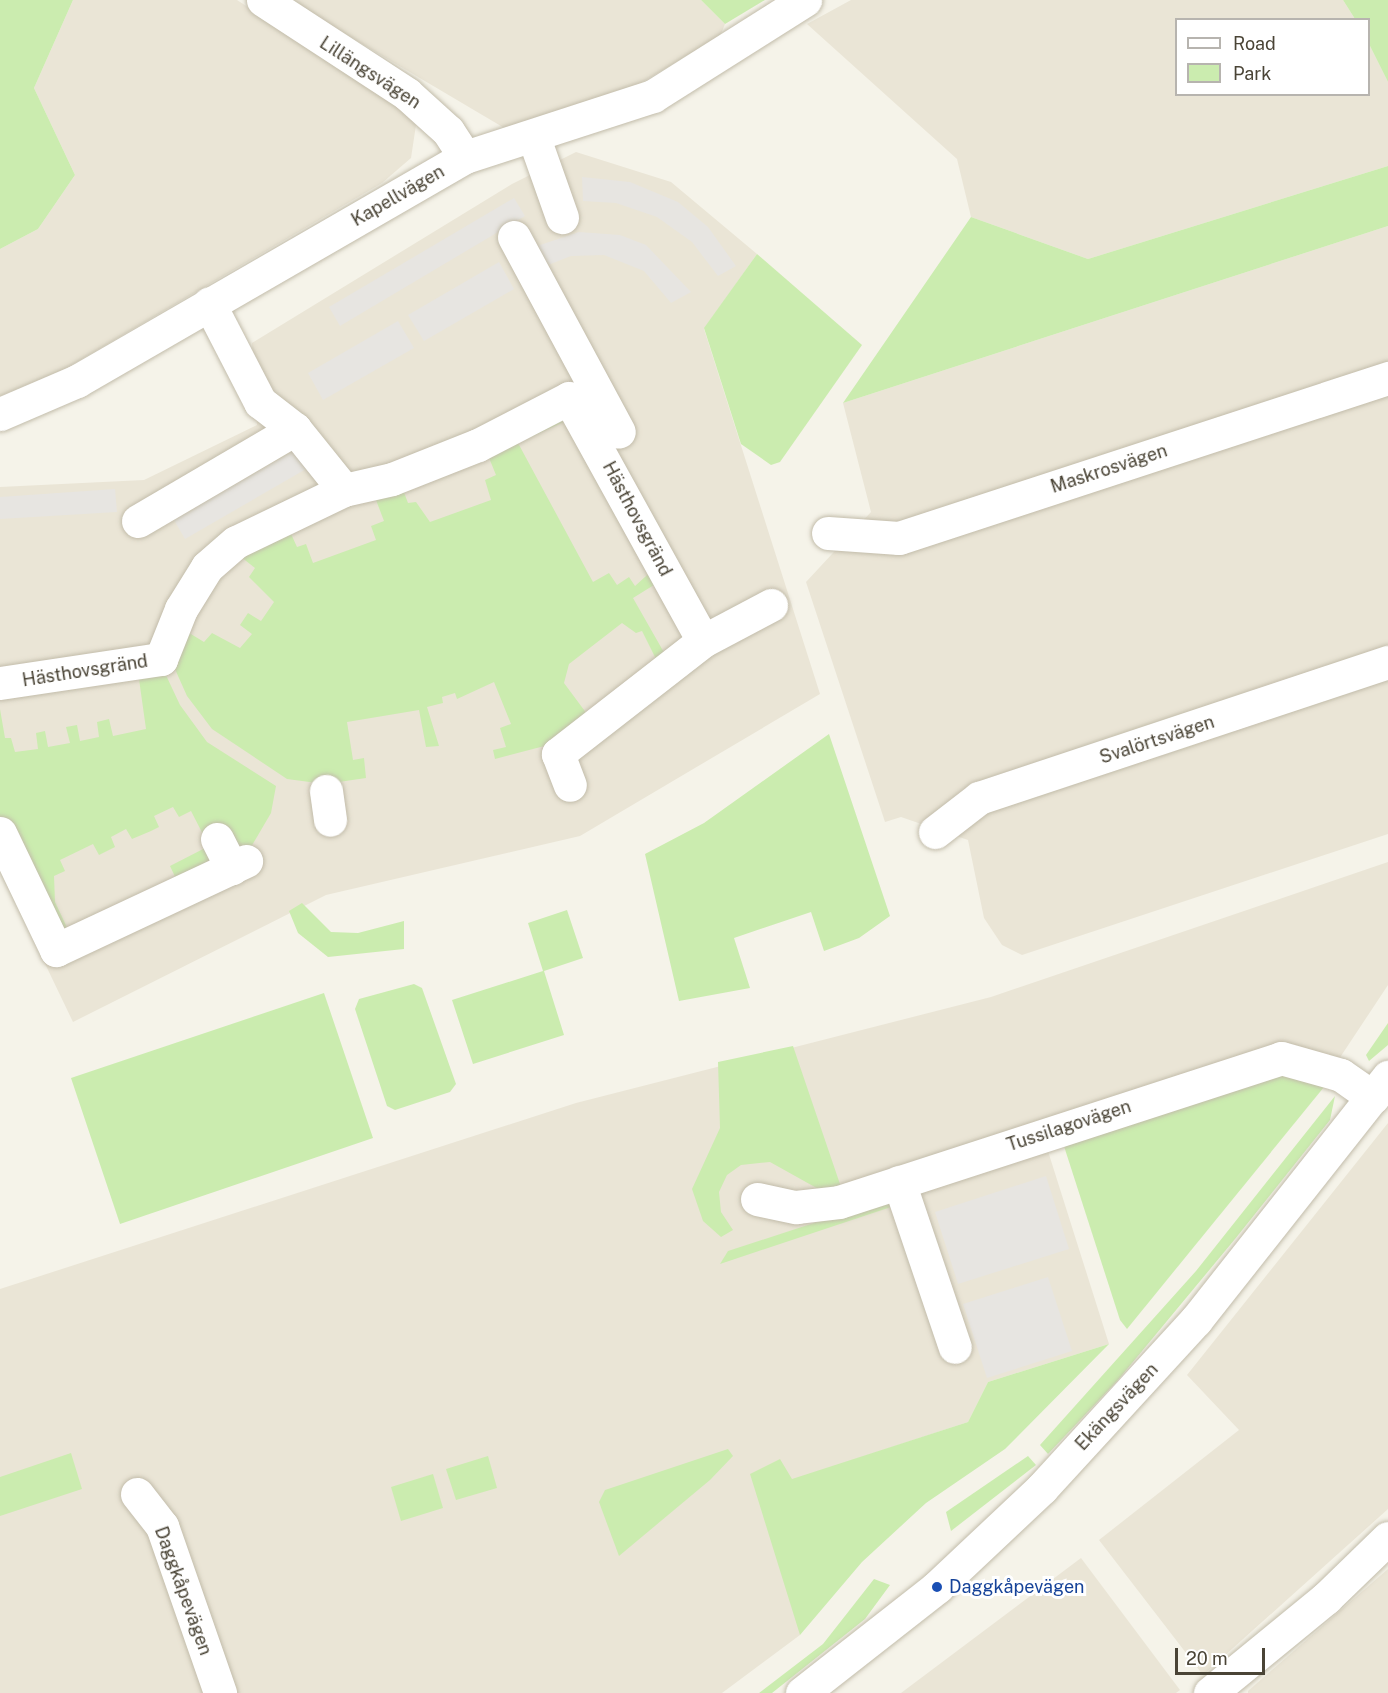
<!DOCTYPE html>
<html>
<head>
<meta charset="utf-8">
<style>
	body { margin:0 }
	#map { position:relative; width:1388px; height:1693px; overflow:hidden; background:#f5f3e9; font-family:"Public Sans",sans-serif }
	div>[style] { position:absolute }
	.residential>* { inset:0; background:#eae5d6 }
	.green>* { inset:0; background:#cbecaf }
	.parking>* { inset:0; background:#e7e5e1 }
	.roads { filter:drop-shadow(0 0 2px #c2bcaa) drop-shadow(0 0 2px #c2bcaa) }
	.minor>* { height:33px; margin:-16.5px; padding:0 16.5px; transform-origin:16.5px; border-radius:16.5px; background:#fff }
	.dots>* { width:16px; height:16px; translate:-50% -50%; box-sizing:border-box; border:3px solid #fff; border-radius:50% }
	span { translate:-50% -50%; white-space:nowrap; text-align:center; line-height:1.15; -webkit-text-stroke:6px #fff; paint-order:stroke }
	.street-label { font-size:18px; color:#4a4436 }
	.transit-label { font-size:18px; color:#164399 }
	.left { translate:0 -50%; text-align:left }
	.legend { position:absolute; left:1175px; top:18px; width:195px; height:78px; box-sizing:border-box; background:#fff; border:2px solid #b7b4af; margin:0; padding:8px 10px; list-style:none; font-size:18px; color:#4a4436 }
	.legend li { display:flex; align-items:center; gap:12px; height:30px }
	.legend b { width:30px; border:2px solid #b7b4af }
	.scale { position:absolute; left:1175px; top:1648px; width:90px; height:27px; box-sizing:border-box; border:3px solid #4a4436; border-top:0; padding-left:8px; font-size:18px; line-height:21px; white-space:nowrap; color:#4a4436; -webkit-text-stroke:4px #fff; paint-order:stroke }
</style>
</head>
<body>
<div id="map">
	<div class="residential">
		<div style="clip-path:polygon(73px 0,237px 0,398px 105px,416px 125px,411px 158px,382px 183px,63px 370px,0 396px,0 249px,38px 229px,75px 175px,34px 88px)"></div>
		<div style="clip-path:polygon(288px 0,701px 0,725px 24px,720px 36px,629px 90px,506px 129px)"></div>
		<div style="clip-path:polygon(851px 0,1343px 0,1355px 19px,1176px 20px,1176px 94px,1368px 94px,1369px 44px,1388px 82px,1388px 166px,1088px 259px,971px 217px,957px 159px,807px 24px)"></div>
		<div style="clip-path:polygon(576px 152px,671px 182px,757px 254px,704px 329px,820px 694px,580px 836px,326px 895px,73px 1022px,0 870px,0 487px,144px 480px,257px 425px,252px 343px,512px 184px)"></div>
		<div style="clip-path:polygon(1388px 226px,1388px 834px,1022px 955px,1002px 945px,984px 918px,968px 840px,901px 817px,885px 822px,806px 582px,871px 512px,843px 403px)"></div>
		<div style="clip-path:polygon(1388px 862px,1388px 985px,1337px 1062px,1047px 1148px,1109px 1344px,988px 1382px,968px 1422px,792px 1480px,800px 1635px,722px 1693px,0 1693px,0 1289px,576px 1103px,991px 997px)"></div>
		<div style="clip-path:polygon(1388px 1123px,1388px 1509px,1203px 1675px,1099px 1540px,1239px 1430px,1187px 1375px)"></div>
		<div style="clip-path:polygon(1081px 1558px,1180px 1690px,1176px 1693px,901px 1693px)"></div>
		<div style="clip-path:polygon(1388px 1569px,1388px 1693px,1248px 1693px,1248px 1691px)"></div>
	</div>
	<div class="green">
		<div style="clip-path:polygon(0 0,73px 0,34px 88px,75px 175px,38px 229px,0 249px)"></div>
		<div style="clip-path:polygon(701px 0,765px 0,725px 24px)"></div>
		<div style="clip-path:polygon(1343px 0,1388px 0,1388px 82px,1369px 44px,1368px 20px,1355px 19px)"></div>
		<div style="clip-path:polygon(1388px 166px,1388px 226px,843px 403px,971px 217px,1088px 259px)"></div>
		<div style="clip-path:polygon(757px 254px,862px 345px,780px 462px,771px 465px,741px 444px,704px 328px)"></div>
		<div style="clip-path:polygon(549px 417px,568px 420px,518px 443px,593px 582px,609px 573px,617px 585px,629px 577px,635px 586px,655px 568px,662px 580px,633px 598px,670px 663px,656px 659px,642px 631px,636px 633px,622px 623px,569px 664px,564px 683px,587px 714px,556px 743px,495px 759px,493px 750px,506px 747px,500px 728px,511px 724px,494px 682px,457px 699px,455px 693px,442px 697px,443px 703px,427px 707px,439px 746px,426px 747px,419px 710px,347px 722px,353px 760px,364px 758px,366px 778px,325px 784px,287px 779px,212px 729px,187px 696px,170px 658px,181px 628px,204px 642px,212px 633px,240px 648px,252px 634px,240px 625px,248px 613px,261px 621px,274px 602px,249px 577px,255px 568px,236px 553px,286px 523px,297px 547px,306px 544px,313px 563px,376px 540px,371px 526px,384px 521px,373px 492px,400px 482px,408px 503px,416px 502px,430px 522px,491px 500px,485px 480px,496px 475px,485px 448px)"></div>
		<div style="clip-path:polygon(164px 671px,180px 705px,207px 742px,276px 786px,271px 813px,251px 847px,215px 862px,180px 887px,170px 866px,209px 846px,191px 811px,179px 817px,173px 807px,154px 816px,159px 827px,151px 831px,132px 839px,126px 829px,111px 837px,115px 847px,99px 855px,93px 844px,60px 860px,65px 871px,54px 876px,55px 902px,71px 936px,54px 929px,0 816px,0 709px,5px 738px,11px 738px,15px 752px,38px 749px,36px 733px,45px 731px,48px 747px,70px 743px,66px 727px,77px 725px,80px 741px,99px 737px,97px 722px,109px 719px,113px 736px,146px 729px,138px 672px)"></div>
		<div style="clip-path:polygon(829px 734px,890px 916px,859px 938px,824px 951px,811px 912px,734px 938px,750px 988px,679px 1001px,645px 854px,704px 823px)"></div>
		<div style="clip-path:polygon(302px 903px,331px 932px,358px 933px,404px 921px,404px 949px,328px 957px,298px 933px,289px 911px)"></div>
		<div style="clip-path:polygon(567px 910px,583px 958px,544px 971px,564px 1035px,473px 1064px,452px 1000px,543px 971px,528px 923px)"></div>
		<div style="clip-path:polygon(414px 984px,422px 988px,456px 1084px,450px 1092px,395px 1110px,387px 1106px,355px 1009px,359px 999px)"></div>
		<div style="clip-path:polygon(324px 993px,373px 1138px,120px 1224px,71px 1078px)"></div>
		<div style="clip-path:polygon(1388px 1023px,1388px 1045px,1369px 1061px,1366px 1055px)"></div>
		<div style="clip-path:polygon(793px 1046px,842px 1190px,822px 1191px,770px 1162px,741px 1165px,727px 1175px,719px 1192px,721px 1212px,733px 1230px,721px 1237px,703px 1221px,692px 1189px,720px 1128px,718px 1062px)"></div>
		<div style="clip-path:polygon(1282px 1070px,1324px 1087px,1127px 1329px,1120px 1320px,1062px 1140px)"></div>
		<div style="clip-path:polygon(1335px 1096px,1330px 1120px,1235px 1239px,1118px 1380px,1048px 1454px,1040px 1445px,1196px 1271px)"></div>
		<div style="clip-path:polygon(890px 1198px,897px 1205px,720px 1264px,728px 1251px)"></div>
		<div style="clip-path:polygon(1109px 1344px,1005px 1449px,926px 1503px,862px 1562px,800px 1635px,750px 1474px,780px 1459px,792px 1479px,968px 1422px,988px 1382px)"></div>
		<div style="clip-path:polygon(728px 1449px,733px 1456px,710px 1480px,619px 1556px,599px 1502px,605px 1490px)"></div>
		<div style="clip-path:polygon(71px 1453px,82px 1489px,0 1516px,0 1477px)"></div>
		<div style="clip-path:polygon(488px 1456px,497px 1488px,456px 1500px,446px 1469px)"></div>
		<div style="clip-path:polygon(1028px 1456px,1036px 1465px,951px 1531px,946px 1512px)"></div>
		<div style="clip-path:polygon(433px 1474px,443px 1508px,401px 1521px,391px 1487px)"></div>
		<div style="clip-path:polygon(874px 1579px,890px 1585px,865px 1619px,772px 1693px,759px 1693px,823px 1644px)"></div>
	</div>
	<div class="parking">
		<div style="clip-path:polygon(582px 177px,630px 182px,678px 202px,708px 227px,736px 266px,718px 276px,692px 242px,657px 217px,616px 203px,583px 201px)"></div>
		<div style="clip-path:polygon(514px 198px,525px 216px,340px 326px,329px 307px)"></div>
		<div style="clip-path:polygon(579px 232px,620px 235px,646px 245px,691px 292px,671px 303px,644px 271px,604px 255px,571px 256px,548px 265px,537px 246px)"></div>
		<div style="clip-path:polygon(499px 262px,514px 289px,424px 341px,408px 315px)"></div>
		<div style="clip-path:polygon(398px 321px,414px 348px,323px 400px,308px 373px)"></div>
		<div style="clip-path:polygon(302px 446px,313px 465px,185px 539px,174px 520px)"></div>
		<div style="clip-path:polygon(115px 489px,117px 512px,0 519px,0 497px)"></div>
		<div style="clip-path:polygon(1046px 1176px,1069px 1249px,958px 1284px,935px 1212px)"></div>
		<div style="clip-path:polygon(1048px 1277px,1072px 1351px,987px 1378px,963px 1304px)"></div>
	</div>
	<div class="roads">
		<div class="minor">
			<div style="left:263px;top:0;width:172px;rotate:33.1deg"></div>
			<div style="left:407px;top:94px;width:55px;rotate:42.1deg"></div>
			<div style="left:448px;top:131px;width:31px;rotate:57deg"></div>
			<div style="left:534px;top:138px;width:84px;rotate:70.5deg"></div>
			<div style="left:514px;top:237px;width:221px;rotate:61.7deg"></div>
			<div style="left:0;top:414px;width:84px;rotate:-23.2deg"></div>
			<div style="left:77px;top:381px;width:448px;rotate:-30deg"></div>
			<div style="left:465px;top:157px;width:198px;rotate:-18deg"></div>
			<div style="left:653px;top:96px;width:180px;rotate:-32.3deg"></div>
			<div style="left:295px;top:429px;width:78px;rotate:51.2deg"></div>
			<div style="left:138px;top:521px;width:182px;rotate:-30.4deg"></div>
			<div style="left:295px;top:429px;width:44px;rotate:-142.4deg"></div>
			<div style="left:260px;top:402px;width:111px;rotate:-117.3deg"></div>
			<div style="left:828px;top:533px;width:71px;rotate:4deg"></div>
			<div style="left:899px;top:538px;width:515px;rotate:-18.12deg"></div>
			<div style="left:703px;top:641px;width:77px;rotate:-27.9deg"></div>
			<div style="left:0;top:683px;width:163px;rotate:-8.5deg"></div>
			<div style="left:161px;top:659px;width:54px;rotate:-68.2deg"></div>
			<div style="left:181px;top:609px;width:49px;rotate:-58.2deg"></div>
			<div style="left:207px;top:567px;width:38px;rotate:-41deg"></div>
			<div style="left:236px;top:542px;width:120px;rotate:-25.7deg"></div>
			<div style="left:344px;top:490px;width:49px;rotate:-12.9deg"></div>
			<div style="left:392px;top:479px;width:92px;rotate:-21.6deg"></div>
			<div style="left:478px;top:445px;width:102px;rotate:-27.3deg"></div>
			<div style="left:569px;top:398px;width:277px;rotate:61.1deg"></div>
			<div style="left:703px;top:641px;width:184px;rotate:142.1deg"></div>
			<div style="left:558px;top:754px;width:33px;rotate:69deg"></div>
			<div style="left:326px;top:791px;width:29px;rotate:82deg"></div>
			<div style="left:935px;top:832px;width:56px;rotate:-37.7deg"></div>
			<div style="left:979px;top:798px;width:431px;rotate:-18.4deg"></div>
			<div style="left:0;top:833px;width:130px;rotate:64.4deg"></div>
			<div style="left:56px;top:950px;width:210px;rotate:-25.1deg"></div>
			<div style="left:217px;top:839px;width:33px;rotate:63deg"></div>
			<div style="left:899px;top:1182px;width:174px;rotate:71.3deg"></div>
			<div style="left:757px;top:1199px;width:40px;rotate:12deg"></div>
			<div style="left:796px;top:1207px;width:43px;rotate:-6.6deg"></div>
			<div style="left:839px;top:1202px;width:465px;rotate:-18deg"></div>
			<div style="left:1281px;top:1058px;width:62px;rotate:15.8deg"></div>
			<div style="left:1341px;top:1075px;width:39px;rotate:35deg"></div>
			<div style="left:137px;top:1494px;width:41px;rotate:52deg"></div>
			<div style="left:162px;top:1526px;width:177px;rotate:70.8deg"></div>
			<div style="left:802px;top:1693px;width:172px;rotate:-38.1deg"></div>
			<div style="left:937px;top:1587px;width:144px;rotate:-43.3deg"></div>
			<div style="left:1042px;top:1488px;width:228px;rotate:-47.5deg"></div>
			<div style="left:1196px;top:1320px;width:310px;rotate:-51.7deg"></div>
			<div style="left:1210px;top:1693px;width:150px;rotate:-39.3deg"></div>
			<div style="left:1326px;top:1598px;width:86px;rotate:-44.1deg"></div>
		</div>
	</div>
	<div class="dots">
		<div style="left:937px;top:1587px;background:#1a4fb4"></div>
	</div>
	<div class="street-label">
		<span style="left:370px;top:73px;rotate:33deg">Lillängsvägen</span>
		<span style="left:398px;top:196px;rotate:-30deg">Kapellvägen</span>
		<span style="left:1109px;top:469px;rotate:-18deg">Maskrosvägen</span>
		<span style="left:637px;top:519px;rotate:62deg">Hästhovsgränd</span>
		<span style="left:85px;top:671px;rotate:-9deg">Hästhovsgränd</span>
		<span style="left:1157px;top:740px;rotate:-18deg">Svalörtsvägen</span>
		<span style="left:1069px;top:1126px;rotate:-18deg">Tussilagovägen</span>
		<span style="left:1117px;top:1407px;rotate:-47deg">Ekängsvägen</span>
		<span style="left:183px;top:1591px;rotate:70deg">Daggkåpevägen</span>
	</div>
	<div class="transit-label">
		<span class="left" style="left:949px;top:1587px">Daggkåpevägen</span>
	</div>
	<ul class="legend">
	<li><b style="height:8px;background:#fff"></b>Road</li>
	<li><b style="height:16px;background:#cbecaf"></b>Park</li>
	</ul>
	<div class="scale">20 m</div>
</div>
</body>
</html>
